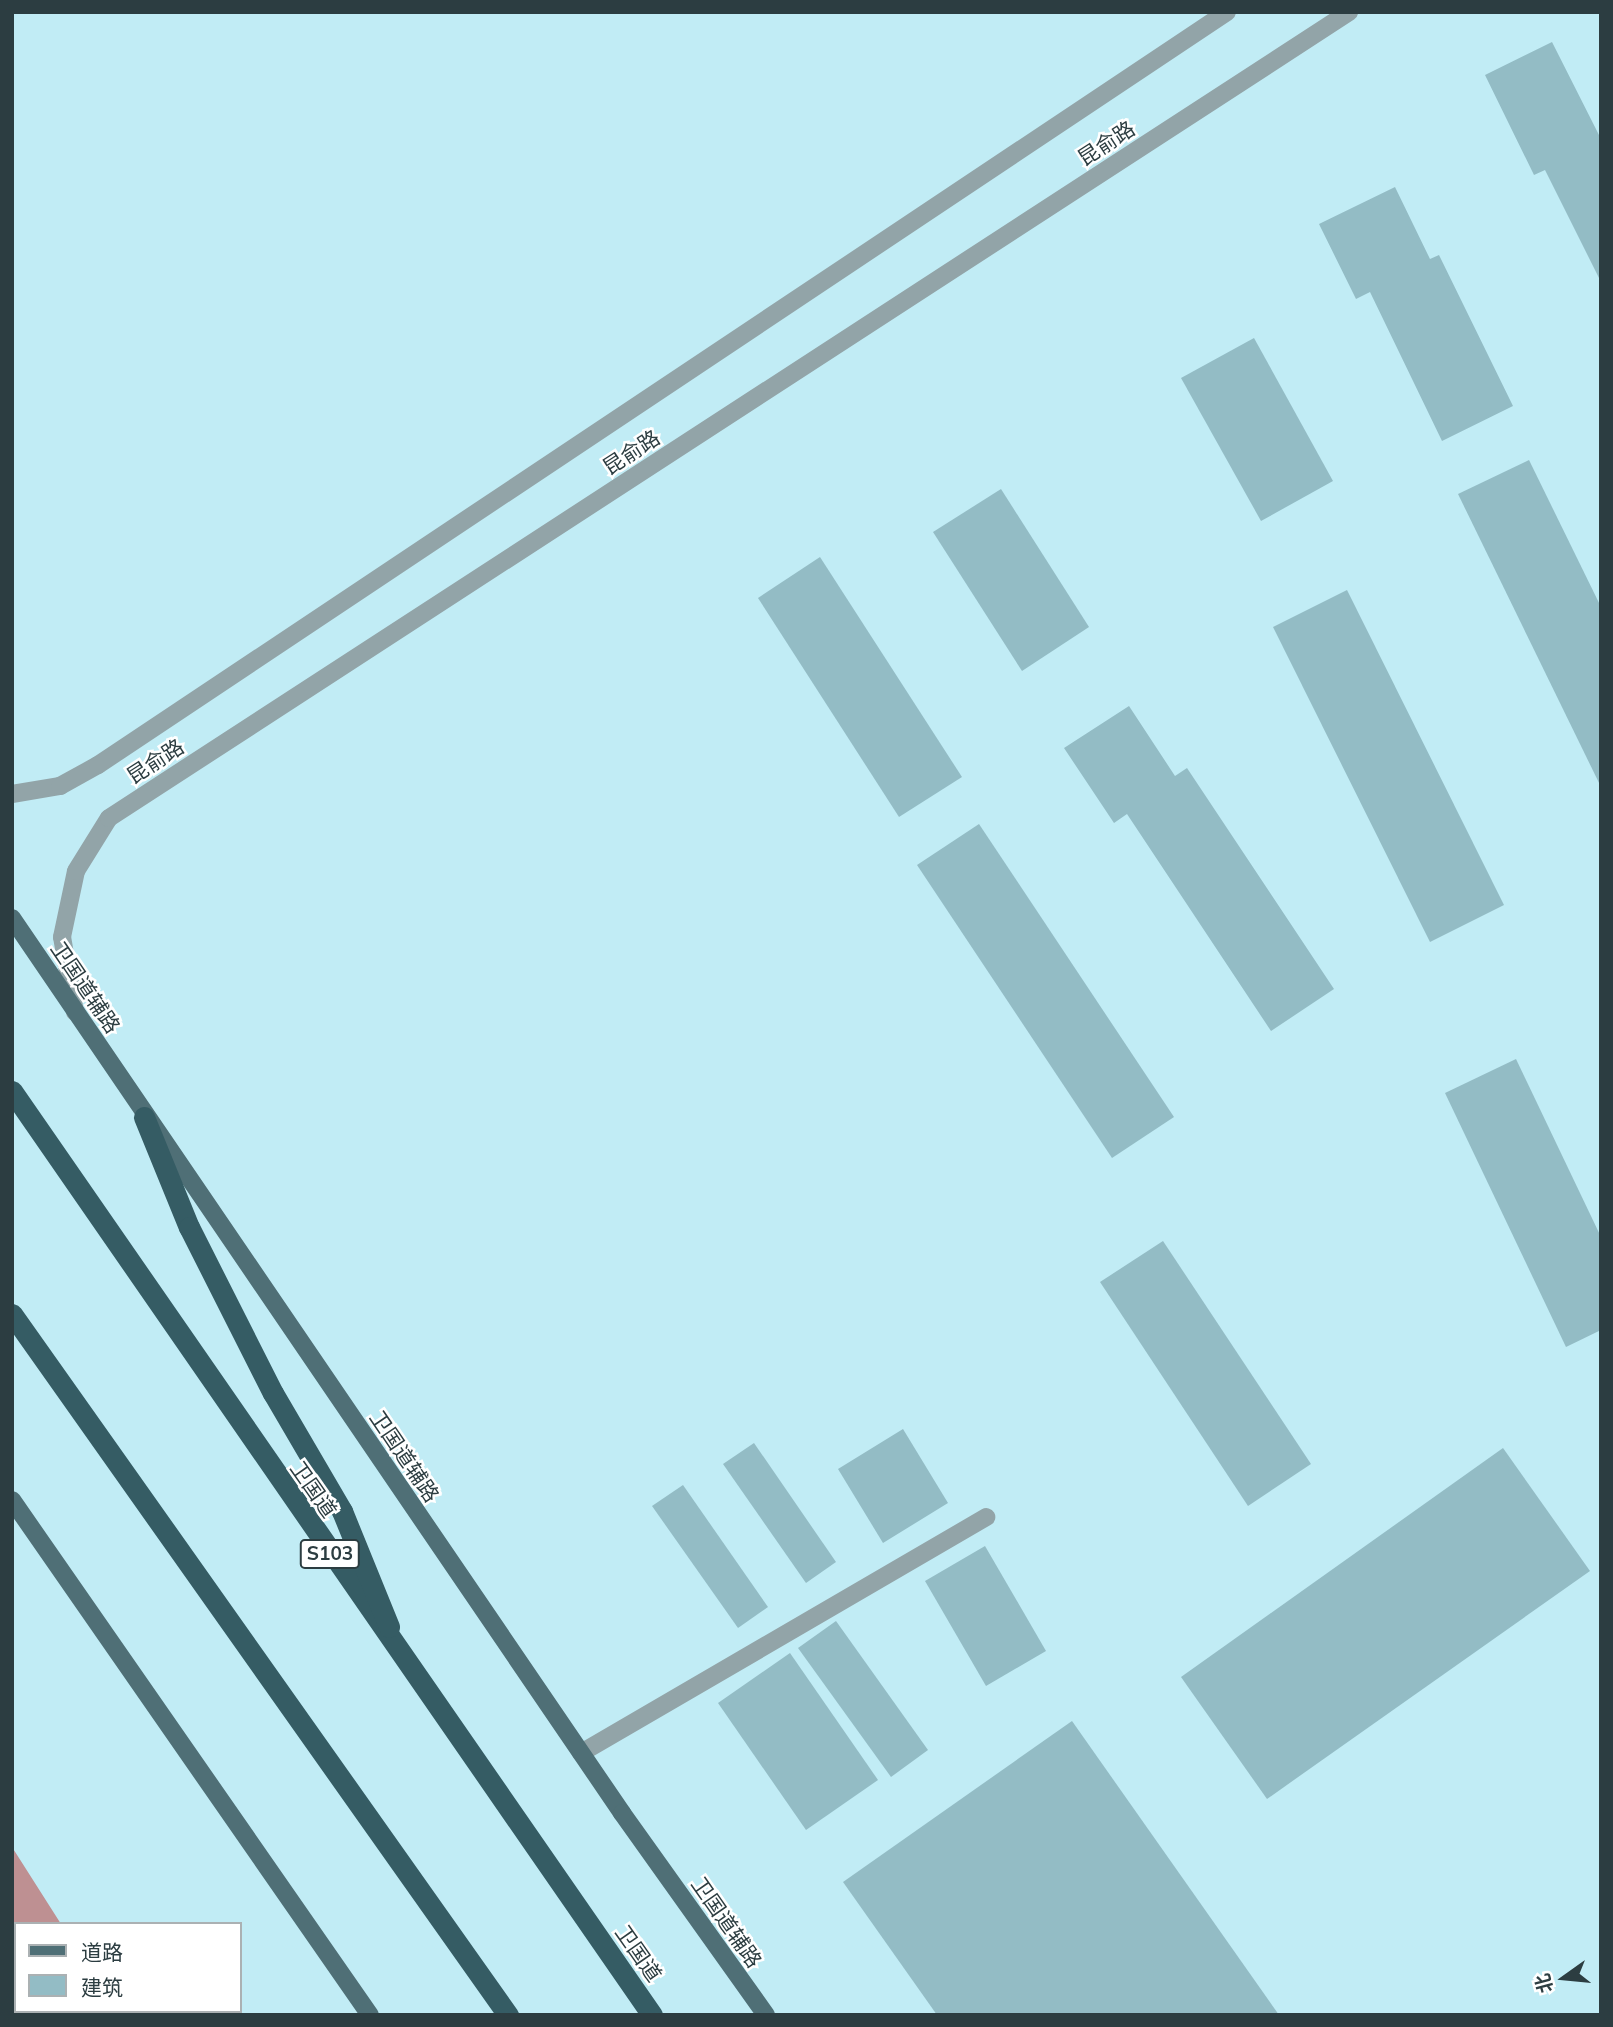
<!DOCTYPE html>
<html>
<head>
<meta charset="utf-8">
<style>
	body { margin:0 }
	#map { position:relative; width:1613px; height:2027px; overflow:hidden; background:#c1ecf5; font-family:Mulish,"Noto Sans SC",sans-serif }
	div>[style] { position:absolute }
	.water>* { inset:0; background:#be9092 }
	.building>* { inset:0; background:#93bcc5 }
	.minor>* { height:18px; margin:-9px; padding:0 9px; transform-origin:9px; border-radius:9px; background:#92a4a8 }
	.major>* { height:18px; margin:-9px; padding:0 9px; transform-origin:9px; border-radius:9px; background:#4f6f76 }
	.highway>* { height:21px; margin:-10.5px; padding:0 10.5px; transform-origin:10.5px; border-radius:10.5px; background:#355c64 }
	span { translate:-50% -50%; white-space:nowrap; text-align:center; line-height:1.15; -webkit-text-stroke:5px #fff; paint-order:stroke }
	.shield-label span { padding:2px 5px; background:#fff; border:2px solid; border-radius:5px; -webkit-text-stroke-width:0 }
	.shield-label { font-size:19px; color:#2c3d41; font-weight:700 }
	.street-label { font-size:21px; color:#2c3d41 }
	.frame { position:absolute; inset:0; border:14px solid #2c3d41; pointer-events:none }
	.legend { position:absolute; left:14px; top:1922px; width:228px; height:91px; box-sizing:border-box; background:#fff; border:2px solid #abb1b3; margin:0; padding:9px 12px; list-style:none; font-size:21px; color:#2c3d41 }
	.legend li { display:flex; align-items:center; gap:14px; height:35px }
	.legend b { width:35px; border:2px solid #abb1b3 }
	.north { position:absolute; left:1529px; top:1943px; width:70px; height:70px; -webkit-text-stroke:5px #fff; paint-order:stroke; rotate:255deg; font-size:19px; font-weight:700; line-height:28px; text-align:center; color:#2c3d41 }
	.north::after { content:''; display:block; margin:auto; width:24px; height:32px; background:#2c3d41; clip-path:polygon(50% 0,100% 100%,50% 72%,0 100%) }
</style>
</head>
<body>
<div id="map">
	<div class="water">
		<div style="clip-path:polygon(12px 1847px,61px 1924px,16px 1924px,16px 2011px,118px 2015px,12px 2015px)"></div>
	</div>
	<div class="building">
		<div style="clip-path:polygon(1552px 42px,1601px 139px,1601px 282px,1545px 170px,1534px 175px,1485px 75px)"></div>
		<div style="clip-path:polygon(1395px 187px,1430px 259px,1439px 255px,1513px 406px,1442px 441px,1370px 292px,1356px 299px,1319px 224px)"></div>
		<div style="clip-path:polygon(1254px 338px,1333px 481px,1261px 521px,1181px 378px)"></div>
		<div style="clip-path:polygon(1529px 460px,1601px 607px,1601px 787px,1458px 494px)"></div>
		<div style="clip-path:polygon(1001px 489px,1089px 627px,1022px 671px,933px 532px)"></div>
		<div style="clip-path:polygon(820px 557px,962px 777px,899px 817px,758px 598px)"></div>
		<div style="clip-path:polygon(1347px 590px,1504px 905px,1430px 942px,1273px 627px)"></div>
		<div style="clip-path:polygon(1129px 706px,1175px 776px,1187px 768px,1334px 989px,1271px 1031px,1127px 814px,1114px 823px,1064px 748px)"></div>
		<div style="clip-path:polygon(979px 824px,1174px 1117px,1112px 1158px,917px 865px)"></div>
		<div style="clip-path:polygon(1516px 1059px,1601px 1237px,1601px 1330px,1566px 1347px,1445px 1093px)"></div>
		<div style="clip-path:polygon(1163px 1241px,1311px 1464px,1248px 1506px,1100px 1282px)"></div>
		<div style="clip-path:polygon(903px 1429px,948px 1503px,883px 1543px,838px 1469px)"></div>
		<div style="clip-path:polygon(754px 1443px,836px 1562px,806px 1583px,723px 1464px)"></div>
		<div style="clip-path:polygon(1503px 1448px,1590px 1571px,1267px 1799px,1181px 1677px)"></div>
		<div style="clip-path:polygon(683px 1485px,768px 1607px,738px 1628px,652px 1506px)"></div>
		<div style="clip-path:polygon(985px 1546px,1046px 1651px,986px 1686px,925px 1581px)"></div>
		<div style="clip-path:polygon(836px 1621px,928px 1750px,891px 1777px,798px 1648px)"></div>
		<div style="clip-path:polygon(790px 1653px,878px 1780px,806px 1830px,718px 1703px)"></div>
		<div style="clip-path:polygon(1072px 1721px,1279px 2015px,937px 2015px,843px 1882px)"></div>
	</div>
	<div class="minor">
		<div style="left:12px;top:794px;width:49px;rotate:-9.5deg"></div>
		<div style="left:60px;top:786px;width:43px;rotate:-28.9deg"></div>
		<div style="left:98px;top:765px;width:1357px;rotate:-33.7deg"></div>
		<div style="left:75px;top:1012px;width:76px;rotate:-99.8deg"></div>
		<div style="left:62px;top:937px;width:67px;rotate:-78deg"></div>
		<div style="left:76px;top:871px;width:62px;rotate:-58.1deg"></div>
		<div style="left:109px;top:818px;width:1479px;rotate:-33.02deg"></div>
		<div style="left:581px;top:1753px;width:469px;rotate:-30.2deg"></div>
	</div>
	<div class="major">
		<div style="left:12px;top:918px;width:1083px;rotate:55.72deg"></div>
		<div style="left:622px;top:1813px;width:248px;rotate:54.5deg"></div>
		<div style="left:12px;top:1500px;width:627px;rotate:55.2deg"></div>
	</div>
	<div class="highway">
		<div style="left:12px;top:1091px;width:1124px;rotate:55.29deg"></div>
		<div style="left:144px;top:1117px;width:119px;rotate:67.8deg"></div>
		<div style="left:189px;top:1227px;width:186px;rotate:63.2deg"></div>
		<div style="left:273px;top:1393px;width:137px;rotate:59.7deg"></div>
		<div style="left:342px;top:1511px;width:125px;rotate:67.9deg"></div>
		<div style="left:12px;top:1314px;width:859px;rotate:54.72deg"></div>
	</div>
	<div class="shield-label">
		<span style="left:330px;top:1554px">S103</span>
	</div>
	<div class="street-label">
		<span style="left:1106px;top:143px;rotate:-33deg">昆俞路</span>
		<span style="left:631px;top:452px;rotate:-33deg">昆俞路</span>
		<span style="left:155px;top:761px;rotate:-33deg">昆俞路</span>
		<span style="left:86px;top:987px;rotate:56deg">卫国道辅路</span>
		<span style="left:405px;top:1456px;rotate:56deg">卫国道辅路</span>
		<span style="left:314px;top:1489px;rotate:55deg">卫国道</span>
		<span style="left:727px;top:1922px;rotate:55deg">卫国道辅路</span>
		<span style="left:639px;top:1953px;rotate:55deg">卫国道</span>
	</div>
	<div class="frame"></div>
	<ul class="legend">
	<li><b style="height:9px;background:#4f6f76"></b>道路</li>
	<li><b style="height:19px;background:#93bcc5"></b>建筑</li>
	</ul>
	<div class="north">北</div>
</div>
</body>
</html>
